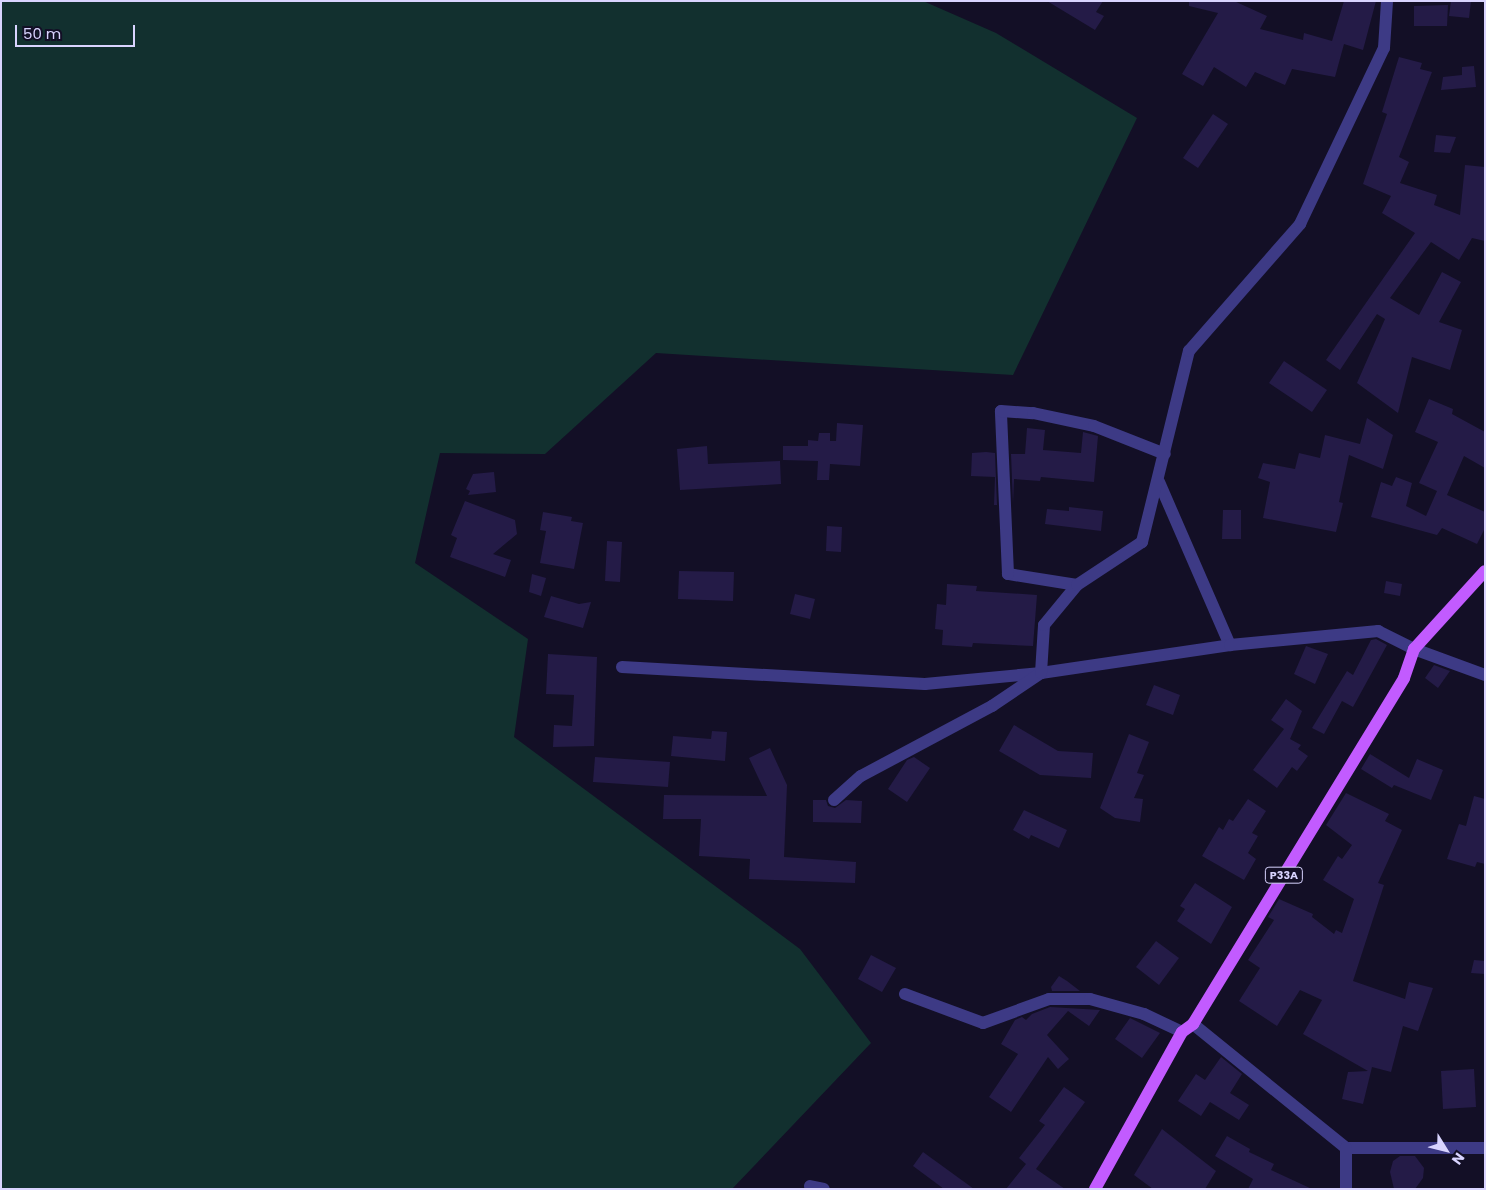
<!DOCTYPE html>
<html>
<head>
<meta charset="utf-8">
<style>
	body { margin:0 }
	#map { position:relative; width:1486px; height:1190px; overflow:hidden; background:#130f26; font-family:Poppins,sans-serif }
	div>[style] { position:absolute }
	.green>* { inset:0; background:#12302f }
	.building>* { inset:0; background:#241b47 }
	.minor>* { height:12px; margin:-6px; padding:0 6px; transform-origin:6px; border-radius:6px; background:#3d3a85 }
	.major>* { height:12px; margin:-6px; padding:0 6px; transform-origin:6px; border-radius:6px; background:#c25bff }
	span { translate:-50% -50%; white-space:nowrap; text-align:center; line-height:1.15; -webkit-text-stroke:4.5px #130f26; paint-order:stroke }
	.shield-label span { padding:1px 4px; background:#130f26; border:1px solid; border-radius:4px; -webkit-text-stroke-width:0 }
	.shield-label { font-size:11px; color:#d9d4ff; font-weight:700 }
	.frame { position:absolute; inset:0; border:2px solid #d9d4ff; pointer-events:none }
	.north { position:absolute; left:1421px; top:1125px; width:50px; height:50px; -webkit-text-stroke:4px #130f26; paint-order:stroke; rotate:126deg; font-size:14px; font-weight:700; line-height:20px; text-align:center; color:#d9d4ff }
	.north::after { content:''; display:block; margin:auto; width:18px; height:22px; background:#d9d4ff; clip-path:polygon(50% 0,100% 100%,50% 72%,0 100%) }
	.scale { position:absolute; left:15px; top:25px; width:120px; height:22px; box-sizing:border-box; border:2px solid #d9d4ff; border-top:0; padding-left:6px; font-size:15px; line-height:18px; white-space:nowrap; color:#d9d4ff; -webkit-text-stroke:4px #130f26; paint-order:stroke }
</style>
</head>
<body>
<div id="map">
	<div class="green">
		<div style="clip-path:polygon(1px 1px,923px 1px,996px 33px,1137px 118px,1013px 375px,656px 353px,545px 454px,440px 453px,415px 563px,528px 639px,514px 737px,800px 949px,871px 1043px,732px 1189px,1px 1189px)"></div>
	</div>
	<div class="building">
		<div style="clip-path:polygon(1047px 1px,1103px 1px,1096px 12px,1104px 16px,1095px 30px)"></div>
		<div style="clip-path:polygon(1189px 1px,1234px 1px,1267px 16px,1260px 29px,1303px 40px,1304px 33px,1332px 41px,1344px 1px,1376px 1px,1363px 50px,1344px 44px,1335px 77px,1292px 69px,1285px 85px,1255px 72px,1246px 87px,1214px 67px,1203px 86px,1182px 74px,1218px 13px,1189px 6px)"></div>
		<div style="clip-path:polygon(1451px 1px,1471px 1px,1469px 18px,1449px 16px)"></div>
		<div style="clip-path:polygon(1448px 5px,1447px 26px,1414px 26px,1414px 6px)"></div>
		<div style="clip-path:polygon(1399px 57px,1422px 63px,1420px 69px,1432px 72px,1399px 157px,1409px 162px,1400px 183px,1437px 195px,1434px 205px,1460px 215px,1465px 165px,1485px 167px,1485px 241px,1472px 238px,1459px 260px,1431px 242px,1390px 298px,1419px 315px,1442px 272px,1461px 282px,1439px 322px,1462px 330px,1450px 370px,1412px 357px,1398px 413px,1357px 383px,1385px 319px,1377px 314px,1340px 370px,1326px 360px,1415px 233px,1382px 213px,1391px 196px,1363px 184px,1387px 114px,1382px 112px)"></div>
		<div style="clip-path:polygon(1474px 66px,1476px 87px,1441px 90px,1443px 77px,1462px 75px,1462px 67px)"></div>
		<div style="clip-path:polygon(1213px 114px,1228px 124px,1198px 168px,1183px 158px)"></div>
		<div style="clip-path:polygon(1436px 135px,1456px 137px,1450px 153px,1434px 152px)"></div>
		<div style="clip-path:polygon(1284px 361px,1327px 390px,1312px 412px,1269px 383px)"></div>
		<div style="clip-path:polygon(1429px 399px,1453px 409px,1452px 414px,1485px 432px,1485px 468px,1464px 456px,1447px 495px,1485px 512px,1485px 528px,1477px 544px,1442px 528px,1437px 535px,1371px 517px,1381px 482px,1392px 486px,1396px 477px,1412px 483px,1406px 506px,1426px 516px,1437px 491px,1419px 483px,1438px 442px,1415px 432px)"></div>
		<div style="clip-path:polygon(1367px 418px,1393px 435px,1383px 469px,1349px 455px,1339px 502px,1343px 503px,1336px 532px,1263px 518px,1270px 482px,1258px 478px,1263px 463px,1295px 469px,1299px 453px,1320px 458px,1325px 435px,1360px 444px)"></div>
		<div style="clip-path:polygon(837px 423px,863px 425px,860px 466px,830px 464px,829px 480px,817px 480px,818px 461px,783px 460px,783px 446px,808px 446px,808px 440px,818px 441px,819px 433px,830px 433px,830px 441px,836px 441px)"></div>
		<div style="clip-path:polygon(1027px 428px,1045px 430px,1043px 450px,1081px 453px,1083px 432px,1098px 436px,1094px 482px,1041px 477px,1040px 481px,1014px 479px,1013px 504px,1011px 454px,1025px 454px)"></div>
		<div style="clip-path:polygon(707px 446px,708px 464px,780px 461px,781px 484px,680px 490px,677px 449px)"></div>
		<div style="clip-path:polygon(986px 452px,995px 453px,997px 505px,994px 505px,995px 477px,971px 476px,972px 453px)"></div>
		<div style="clip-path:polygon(494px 472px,496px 492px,468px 495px,470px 491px,466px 489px,473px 474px)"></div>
		<div style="clip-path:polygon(465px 501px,515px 520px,517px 534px,493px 554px,511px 560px,505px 577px,450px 557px,457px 538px,451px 535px)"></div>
		<div style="clip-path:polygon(1069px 507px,1103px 511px,1101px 531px,1045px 524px,1047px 509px,1069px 511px)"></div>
		<div style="clip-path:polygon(1223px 510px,1241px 510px,1241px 539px,1222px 539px)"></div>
		<div style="clip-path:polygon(543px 512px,572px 517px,571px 521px,583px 523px,574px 569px,540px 563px,546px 531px,540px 530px)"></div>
		<div style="clip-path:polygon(827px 526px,842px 527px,841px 552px,826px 551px)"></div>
		<div style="clip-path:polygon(607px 541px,622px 542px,620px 582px,605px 581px)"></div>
		<div style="clip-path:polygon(679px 571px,734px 572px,733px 601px,678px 599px)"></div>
		<div style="clip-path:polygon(532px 574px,546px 578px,541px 596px,529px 592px)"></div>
		<div style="clip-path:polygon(1386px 581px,1402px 584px,1400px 596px,1384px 593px)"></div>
		<div style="clip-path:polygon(947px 584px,977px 586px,976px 591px,1037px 595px,1033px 646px,973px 643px,972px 647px,942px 645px,943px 630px,935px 629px,937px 604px,946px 605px)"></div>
		<div style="clip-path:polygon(795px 594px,815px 599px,810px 619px,790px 614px)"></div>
		<div style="clip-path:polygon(551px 596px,579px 604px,591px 602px,583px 628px,544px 617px)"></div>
		<div style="clip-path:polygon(1376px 639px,1387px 645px,1353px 707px,1342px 701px,1324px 734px,1312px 728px,1347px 671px,1353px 675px,1371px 640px)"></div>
		<div style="clip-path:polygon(1306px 646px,1328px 654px,1315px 684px,1294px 674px)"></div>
		<div style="clip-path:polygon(548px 654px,597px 657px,594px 746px,553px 747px,554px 725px,572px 726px,574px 695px,546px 694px)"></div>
		<div style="clip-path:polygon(1434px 665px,1450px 671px,1438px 688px,1425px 678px)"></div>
		<div style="clip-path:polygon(1154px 685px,1180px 695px,1173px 715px,1146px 705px)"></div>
		<div style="clip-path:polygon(1286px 699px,1302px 711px,1290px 739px,1301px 745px,1298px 749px,1308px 756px,1297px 771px,1292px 767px,1277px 788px,1253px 770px,1284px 729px,1271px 720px)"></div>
		<div style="clip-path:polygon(1014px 725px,1058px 751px,1093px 753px,1091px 778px,1040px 775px,999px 751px)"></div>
		<div style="clip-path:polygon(712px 731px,727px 732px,725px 761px,671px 756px,673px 736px,711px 739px)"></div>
		<div style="clip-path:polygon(1129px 734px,1149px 742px,1137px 773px,1144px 775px,1134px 798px,1143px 799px,1140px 822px,1115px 818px,1100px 808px)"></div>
		<div style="clip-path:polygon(770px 748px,787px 785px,784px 857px,856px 862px,855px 883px,749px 879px,750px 859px,699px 856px,701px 819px,663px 819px,664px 795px,767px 796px,749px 758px)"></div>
		<div style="clip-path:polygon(1370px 754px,1409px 778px,1417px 759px,1443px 770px,1431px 800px,1394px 785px,1392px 788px,1361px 769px)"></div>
		<div style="clip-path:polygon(595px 757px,670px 762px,668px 787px,593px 782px)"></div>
		<div style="clip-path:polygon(914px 757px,930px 768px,907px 802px,888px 789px,907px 760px)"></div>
		<div style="clip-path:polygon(1346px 793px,1389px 814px,1385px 821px,1402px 830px,1378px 883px,1384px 885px,1353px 981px,1405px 999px,1409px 982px,1433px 988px,1418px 1031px,1403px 1026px,1391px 1072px,1372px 1067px,1363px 1104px,1342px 1099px,1348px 1072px,1368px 1071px,1303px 1034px,1322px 1000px,1300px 990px,1277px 1026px,1239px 1001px,1260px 968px,1248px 960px,1274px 920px,1268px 917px,1279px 899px,1313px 914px,1312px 917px,1334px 934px,1336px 930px,1342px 933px,1354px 899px,1323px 880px,1338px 856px,1342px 859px,1352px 845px,1326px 825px)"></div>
		<div style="clip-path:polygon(1474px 796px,1485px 799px,1485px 864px,1477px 862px,1475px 867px,1447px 859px,1459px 824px,1466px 826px)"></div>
		<div style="clip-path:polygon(1248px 799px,1266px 811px,1252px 833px,1258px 836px,1248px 853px,1256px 859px,1244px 880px,1202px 856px,1219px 827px,1223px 830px,1229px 819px,1233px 821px)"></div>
		<div style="clip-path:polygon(813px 800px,826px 800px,828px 806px,835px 808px,846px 800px,862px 801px,861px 823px,813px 822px)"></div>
		<div style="clip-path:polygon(1024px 810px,1067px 830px,1059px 848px,1031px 835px,1029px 839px,1013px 830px)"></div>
		<div style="clip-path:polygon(1195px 883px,1232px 907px,1211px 944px,1177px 921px,1185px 909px,1180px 906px)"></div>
		<div style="clip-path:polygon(1156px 941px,1179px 958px,1159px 985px,1136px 967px)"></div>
		<div style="clip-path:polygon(871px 955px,896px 968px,882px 992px,858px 979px)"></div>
		<div style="clip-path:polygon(1474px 960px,1485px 961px,1485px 974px,1471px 973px)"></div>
		<div style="clip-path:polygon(1059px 976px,1067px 981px,1080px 991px,1052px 991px,1051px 987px)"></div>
		<div style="clip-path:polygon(1050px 1007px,1100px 1010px,1089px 1026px,1068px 1011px,1047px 1035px,1069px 1059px,1058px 1069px,1048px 1057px,1011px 1112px,989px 1097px,1018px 1054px,1001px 1044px,1015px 1020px,1022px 1017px,1026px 1020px,1032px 1014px)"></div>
		<div style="clip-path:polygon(1130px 1018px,1160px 1033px,1142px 1058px,1115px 1039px)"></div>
		<div style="clip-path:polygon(1221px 1057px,1242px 1074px,1230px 1093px,1249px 1105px,1239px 1120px,1210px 1102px,1201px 1116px,1178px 1101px,1196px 1074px,1205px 1080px)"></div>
		<div style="clip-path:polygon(1474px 1069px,1476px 1107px,1443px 1109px,1441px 1071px)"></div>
		<div style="clip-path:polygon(1064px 1087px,1085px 1102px,1036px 1169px,1065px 1189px,1006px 1189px,1026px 1164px,1019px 1158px,1045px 1125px,1039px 1121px)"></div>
		<div style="clip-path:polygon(1162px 1129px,1216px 1171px,1205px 1189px,1153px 1189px,1134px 1175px)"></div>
		<div style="clip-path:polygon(1227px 1136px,1250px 1149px,1249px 1152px,1274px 1164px,1271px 1170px,1312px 1189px,1248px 1189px,1253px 1179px,1215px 1156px)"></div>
		<div style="clip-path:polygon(923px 1152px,974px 1189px,944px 1189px,913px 1166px)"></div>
		<div style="clip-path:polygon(1415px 1156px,1424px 1168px,1423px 1178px,1415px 1189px,1394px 1189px,1390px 1172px,1393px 1161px,1400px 1156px)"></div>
	</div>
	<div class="minor">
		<div style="left:1159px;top:482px;width:178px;rotate:66.5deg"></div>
		<div style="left:1077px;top:585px;width:70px;rotate:-170.9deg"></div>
		<div style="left:1008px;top:574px;width:163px;rotate:-92.5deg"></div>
		<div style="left:1001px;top:411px;width:32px;rotate:4deg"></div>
		<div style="left:1033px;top:413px;width:62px;rotate:12deg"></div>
		<div style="left:1094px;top:426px;width:76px;rotate:21.5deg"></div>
		<div style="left:622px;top:667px;width:303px;rotate:3.2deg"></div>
		<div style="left:925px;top:684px;width:117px;rotate:-5.4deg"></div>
		<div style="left:1041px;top:673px;width:191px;rotate:-8.4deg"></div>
		<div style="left:1230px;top:645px;width:149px;rotate:-5.4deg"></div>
		<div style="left:1378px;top:631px;width:40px;rotate:26.6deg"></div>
		<div style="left:1414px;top:649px;width:76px;rotate:20.1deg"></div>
		<div style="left:834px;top:800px;width:36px;rotate:-42deg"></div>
		<div style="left:861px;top:776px;width:149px;rotate:-28.1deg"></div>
		<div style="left:992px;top:706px;width:59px;rotate:-34deg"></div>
		<div style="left:1041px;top:673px;width:48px;rotate:-86.4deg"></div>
		<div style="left:1044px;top:625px;width:52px;rotate:-50.5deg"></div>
		<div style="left:1077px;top:585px;width:78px;rotate:-33.5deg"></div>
		<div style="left:1142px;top:542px;width:197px;rotate:-76.2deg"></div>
		<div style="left:1189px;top:351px;width:169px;rotate:-48.8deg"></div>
		<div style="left:1300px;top:224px;width:195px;rotate:-64.5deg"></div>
		<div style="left:1384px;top:48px;width:47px;rotate:-86.3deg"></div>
		<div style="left:905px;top:994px;width:83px;rotate:20.4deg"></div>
		<div style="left:983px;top:1023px;width:70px;rotate:-20deg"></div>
		<div style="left:1049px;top:999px;width:41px"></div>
		<div style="left:1090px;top:999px;width:56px;rotate:15.5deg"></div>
		<div style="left:1144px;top:1014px;width:42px;rotate:25.3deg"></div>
		<div style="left:1193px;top:1024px;width:197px;rotate:39deg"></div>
		<div style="left:1346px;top:1148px;width:139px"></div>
		<div style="left:810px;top:1186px;width:14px;rotate:12deg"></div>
		<div style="left:1346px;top:1189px;width:41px;rotate:-90deg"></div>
	</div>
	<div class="major">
		<div style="left:1095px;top:1189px;width:179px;rotate:-61deg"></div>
		<div style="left:1182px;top:1032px;width:14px;rotate:-36deg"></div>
		<div style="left:1193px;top:1024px;width:405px;rotate:-58.6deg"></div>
		<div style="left:1404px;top:678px;width:31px;rotate:-71deg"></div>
		<div style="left:1414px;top:649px;width:105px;rotate:-47.7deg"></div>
	</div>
	<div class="shield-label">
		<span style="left:1284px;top:875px">P33A</span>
	</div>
	<div class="frame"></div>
	<div class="north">N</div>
	<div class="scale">50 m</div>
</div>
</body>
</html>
